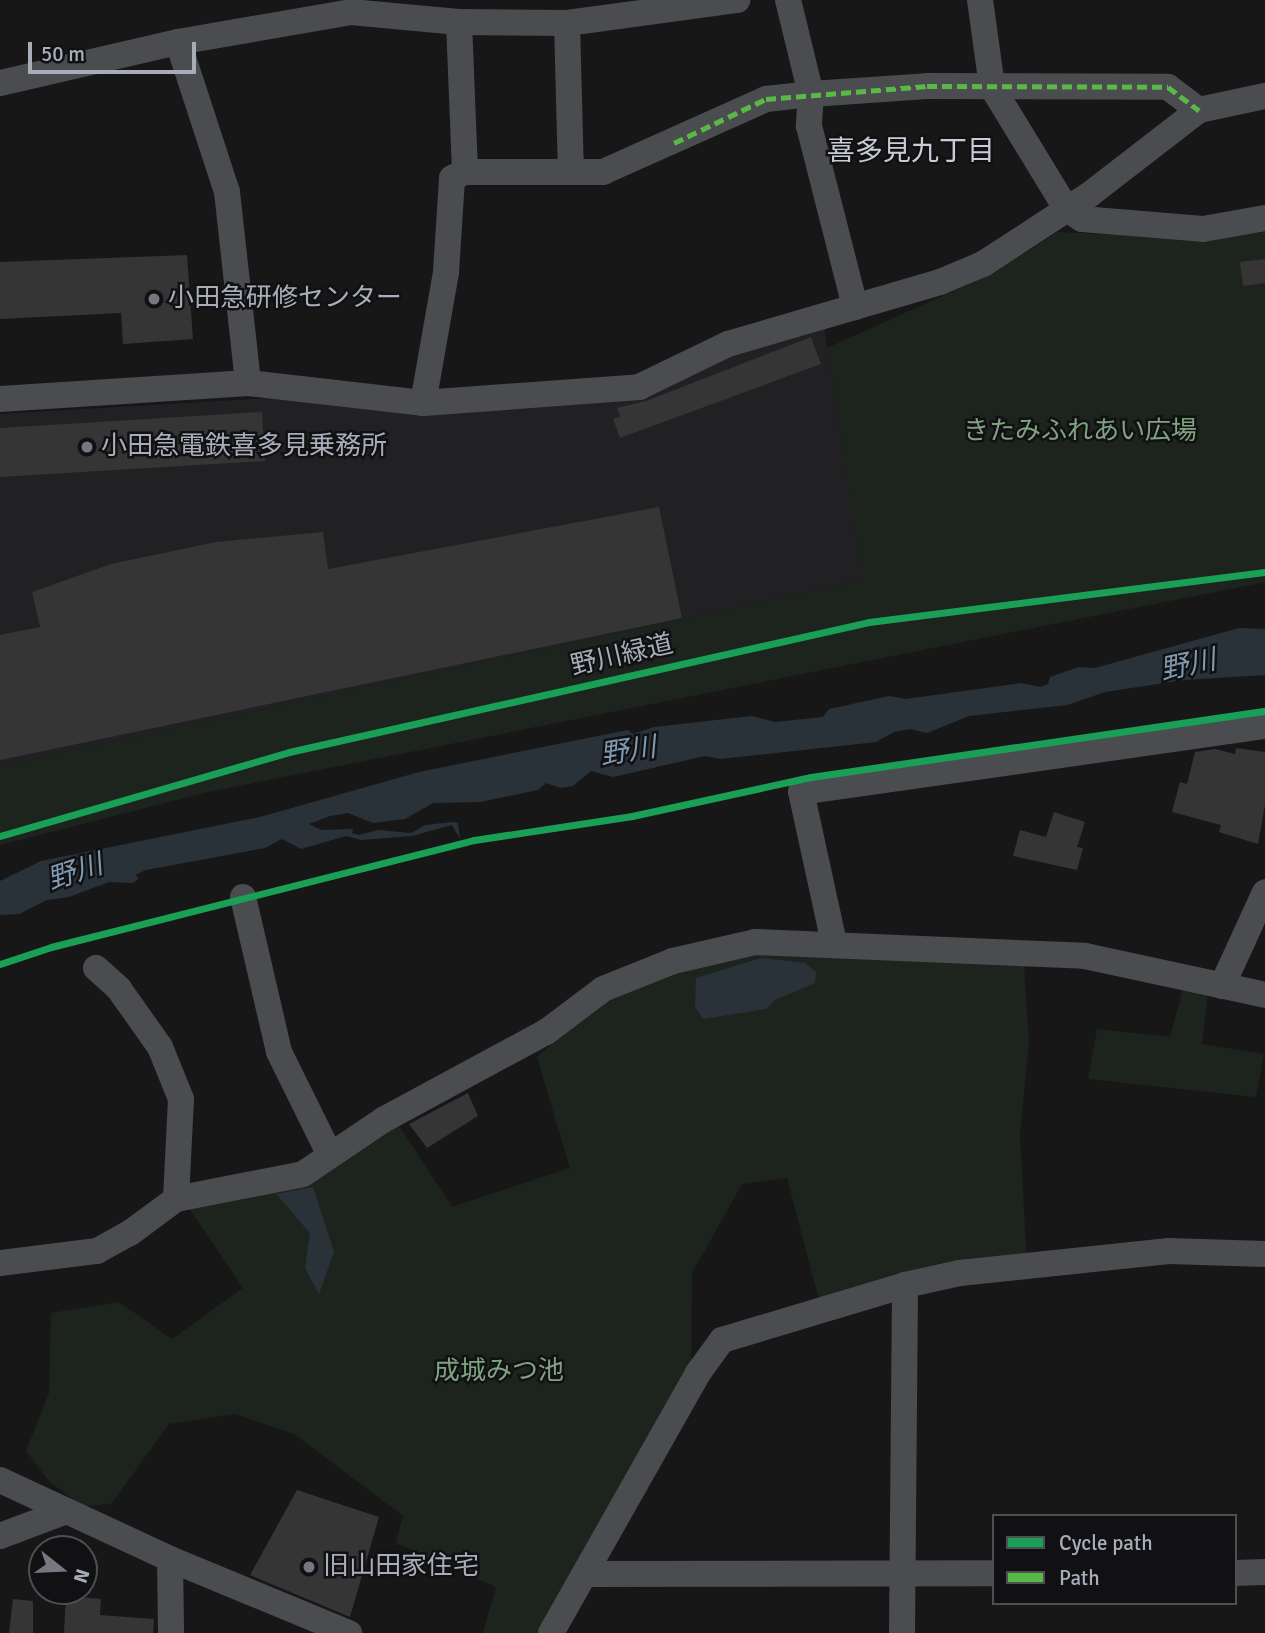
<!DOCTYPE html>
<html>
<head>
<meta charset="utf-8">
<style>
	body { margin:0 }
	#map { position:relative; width:1265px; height:1633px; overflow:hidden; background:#171717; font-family:Signika,"Noto Sans JP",sans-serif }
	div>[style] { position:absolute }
	.built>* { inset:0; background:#212123 }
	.green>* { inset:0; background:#1d241e }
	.water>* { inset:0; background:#2a3239 }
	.building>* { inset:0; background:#353536 }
	.minor>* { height:26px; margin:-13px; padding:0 13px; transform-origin:13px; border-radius:13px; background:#4b4c50 }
	.quiet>* { height:5px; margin-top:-2.5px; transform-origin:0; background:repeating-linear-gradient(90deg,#58b947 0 10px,transparent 0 15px) }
	.cycleway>* { height:7px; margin:-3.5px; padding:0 3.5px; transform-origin:3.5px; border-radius:3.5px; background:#1a9f57 }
	.dots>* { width:19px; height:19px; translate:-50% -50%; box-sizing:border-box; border:4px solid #111113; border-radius:50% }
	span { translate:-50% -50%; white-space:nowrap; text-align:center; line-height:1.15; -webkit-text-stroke:5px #111113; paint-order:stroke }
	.poi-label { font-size:26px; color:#a8adb8 }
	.left { translate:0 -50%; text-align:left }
	.park-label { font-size:26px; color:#7fa381 }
	.street-label { font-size:26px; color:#a8adb8 }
	.neighbourhood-label { font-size:28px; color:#c9ccd4 }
	.water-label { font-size:28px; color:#7f9bb3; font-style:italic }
	.legend { position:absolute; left:992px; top:1514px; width:245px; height:91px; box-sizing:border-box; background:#111113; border:2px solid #4d4f55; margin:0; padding:9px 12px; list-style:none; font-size:21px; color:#a8adb8 }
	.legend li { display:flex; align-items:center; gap:14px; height:35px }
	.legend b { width:35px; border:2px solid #4d4f55 }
	.north { position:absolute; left:28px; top:1535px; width:70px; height:70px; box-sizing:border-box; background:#111113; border:2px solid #4d4f55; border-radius:50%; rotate:108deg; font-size:19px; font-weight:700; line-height:28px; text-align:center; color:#a8adb8 }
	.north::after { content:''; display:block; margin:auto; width:24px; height:32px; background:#757880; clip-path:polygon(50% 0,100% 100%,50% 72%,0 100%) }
	.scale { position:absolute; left:28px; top:42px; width:168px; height:32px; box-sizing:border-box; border:4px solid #a8adb8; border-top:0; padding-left:9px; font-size:21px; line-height:24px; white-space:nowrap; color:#a8adb8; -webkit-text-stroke:5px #111113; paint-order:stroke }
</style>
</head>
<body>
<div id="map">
	<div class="built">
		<div style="clip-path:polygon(824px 327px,864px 580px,0 766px,0 414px,287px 397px,435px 415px,734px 356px)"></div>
	</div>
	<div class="green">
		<div style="clip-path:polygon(1058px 232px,1204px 238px,1265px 232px,1265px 582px,204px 793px,0 845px,0 766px,863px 580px,827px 348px,985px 277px)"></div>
		<div style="clip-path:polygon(1023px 950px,1029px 1041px,1020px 1135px,1027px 1266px,822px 1311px,787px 1178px,742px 1184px,692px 1273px,691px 1387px,541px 1633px,483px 1633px,496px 1587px,396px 1543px,403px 1516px,294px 1434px,235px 1414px,169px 1424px,111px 1504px,82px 1506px,49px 1481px,26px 1451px,49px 1393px,51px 1313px,119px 1302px,172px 1339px,243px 1288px,187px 1205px,398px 1124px,452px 1207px,570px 1168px,537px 1057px,619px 984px,687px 953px)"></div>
		<div style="clip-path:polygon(1184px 985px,1208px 993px,1202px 1044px,1264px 1054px,1256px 1097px,1088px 1079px,1097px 1029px,1170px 1037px)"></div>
	</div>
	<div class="water">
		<div style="clip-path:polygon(1239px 628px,1265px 629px,1265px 675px,1184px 680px,1105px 692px,1067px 705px,969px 716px,927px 733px,910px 729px,894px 732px,876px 742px,720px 759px,705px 756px,613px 777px,591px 771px,573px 786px,561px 788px,546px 783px,538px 790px,480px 802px,433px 803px,405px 819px,373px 823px,348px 813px,330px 816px,309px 824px,322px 830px,353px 829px,352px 833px,359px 835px,378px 830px,411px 833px,425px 825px,453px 822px,458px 823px,460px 839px,452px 825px,412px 836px,361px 840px,346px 836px,301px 849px,282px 839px,265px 848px,146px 870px,135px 875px,139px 878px,133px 883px,109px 882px,69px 897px,47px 900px,19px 914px,0 915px,0 881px,41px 861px,260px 817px,419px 772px,628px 730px,633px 734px,654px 727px,752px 716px,775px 722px,823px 717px,829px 709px,889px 696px,906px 699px,1021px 683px,1040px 687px,1048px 684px,1050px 677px,1079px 667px,1095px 668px)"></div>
		<div style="clip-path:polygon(761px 958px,805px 963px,816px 972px,815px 983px,775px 1000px,766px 1009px,703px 1019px,695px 1007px,696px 978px)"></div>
		<div style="clip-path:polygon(313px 1187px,334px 1252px,319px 1294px,305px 1268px,310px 1233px,276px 1194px)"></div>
	</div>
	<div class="building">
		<div style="clip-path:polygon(187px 255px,193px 339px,123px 344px,121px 313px,0 319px,0 262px)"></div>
		<div style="clip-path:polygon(1265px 259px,1265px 283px,1243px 286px,1240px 262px)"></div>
		<div style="clip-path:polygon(811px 337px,821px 364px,620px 438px,613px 419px,620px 417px,617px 408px,646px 401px)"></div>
		<div style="clip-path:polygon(262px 412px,265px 461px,0 477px,0 428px)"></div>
		<div style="clip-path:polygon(659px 507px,682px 618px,0 760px,0 635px,40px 627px,32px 592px,111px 564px,216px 542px,323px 532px,328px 569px)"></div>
		<div style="clip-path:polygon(1236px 748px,1265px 752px,1265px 805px,1258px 844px,1219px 832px,1221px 825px,1172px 812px,1180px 782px,1187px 784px,1195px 752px,1215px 749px,1235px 754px)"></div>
		<div style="clip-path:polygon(1054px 812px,1085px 822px,1077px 847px,1083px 848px,1077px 870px,1013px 856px,1020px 830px,1046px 837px)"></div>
		<div style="clip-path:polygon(468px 1093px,478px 1116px,427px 1148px,409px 1124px)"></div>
		<div style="clip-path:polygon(297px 1490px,379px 1517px,350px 1617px,250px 1575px)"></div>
		<div style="clip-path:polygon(66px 1596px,101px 1599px,100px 1615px,154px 1619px,153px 1633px,64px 1633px)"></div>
		<div style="clip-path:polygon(13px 1599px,33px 1601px,33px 1633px,9px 1633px)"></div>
	</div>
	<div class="minor">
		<div style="left:788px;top:0;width:97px;rotate:76.3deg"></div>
		<div style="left:811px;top:94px;width:32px;rotate:94deg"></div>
		<div style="left:809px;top:126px;width:187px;rotate:75.7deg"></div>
		<div style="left:980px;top:0;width:88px;rotate:82.1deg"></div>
		<div style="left:992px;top:87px;width:142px;rotate:58.6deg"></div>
		<div style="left:1066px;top:208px;width:19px;rotate:35deg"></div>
		<div style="left:1082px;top:219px;width:121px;rotate:4.7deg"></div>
		<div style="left:1203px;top:229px;width:63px;rotate:-10.1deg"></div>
		<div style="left:459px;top:22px;width:150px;rotate:87.7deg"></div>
		<div style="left:567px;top:23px;width:149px;rotate:88.5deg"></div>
		<div style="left:178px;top:42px;width:158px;rotate:71.9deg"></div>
		<div style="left:227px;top:192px;width:192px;rotate:83.7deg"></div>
		<div style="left:0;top:83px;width:183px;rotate:-13deg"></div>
		<div style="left:178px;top:42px;width:176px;rotate:-9.8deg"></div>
		<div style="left:351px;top:12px;width:108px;rotate:5.3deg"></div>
		<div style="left:459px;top:22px;width:108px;rotate:0.5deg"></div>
		<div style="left:567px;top:23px;width:172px;rotate:-7.7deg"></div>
		<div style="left:0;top:399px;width:249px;rotate:-3.7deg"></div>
		<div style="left:248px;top:383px;width:176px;rotate:6.5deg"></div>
		<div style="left:423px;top:403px;width:217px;rotate:-4.2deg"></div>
		<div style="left:639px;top:387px;width:99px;rotate:-25.8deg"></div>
		<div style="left:728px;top:344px;width:221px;rotate:-16.3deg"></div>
		<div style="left:940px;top:282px;width:47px;rotate:-22.7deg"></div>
		<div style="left:983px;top:264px;width:126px;rotate:-33.1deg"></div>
		<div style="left:1089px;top:195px;width:139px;rotate:-37.7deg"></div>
		<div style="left:1199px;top:110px;width:67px;rotate:-12deg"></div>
		<div style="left:423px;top:403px;width:133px;rotate:-80deg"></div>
		<div style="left:446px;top:272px;width:94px;rotate:-86.3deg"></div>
		<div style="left:452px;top:178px;width:14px;rotate:-25deg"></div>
		<div style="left:465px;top:172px;width:138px"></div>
		<div style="left:603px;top:172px;width:179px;rotate:-24.1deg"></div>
		<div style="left:766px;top:99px;width:45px;rotate:-6.3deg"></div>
		<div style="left:811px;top:94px;width:116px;rotate:-3.9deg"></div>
		<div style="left:927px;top:86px;width:241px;rotate:0.2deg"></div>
		<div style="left:1168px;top:87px;width:39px;rotate:37deg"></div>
		<div style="left:243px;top:897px;width:159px;rotate:76.9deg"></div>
		<div style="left:279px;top:1052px;width:113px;rotate:63.7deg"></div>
		<div style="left:834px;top:943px;width:155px;rotate:-102.3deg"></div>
		<div style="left:801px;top:792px;width:469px;rotate:-8.1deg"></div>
		<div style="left:96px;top:968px;width:31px;rotate:42deg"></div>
		<div style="left:119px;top:989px;width:71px;rotate:54.7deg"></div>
		<div style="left:160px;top:1047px;width:56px;rotate:68deg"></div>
		<div style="left:181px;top:1099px;width:100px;rotate:92.9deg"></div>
		<div style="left:1222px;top:986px;width:103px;rotate:-65.4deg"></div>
		<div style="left:0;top:1263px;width:98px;rotate:-7.1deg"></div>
		<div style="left:97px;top:1251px;width:38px;rotate:-29deg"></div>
		<div style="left:130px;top:1233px;width:57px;rotate:-36.5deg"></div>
		<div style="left:176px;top:1199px;width:129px;rotate:-11.1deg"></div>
		<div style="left:303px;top:1174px;width:97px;rotate:-34deg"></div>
		<div style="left:383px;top:1120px;width:185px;rotate:-28.4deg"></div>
		<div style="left:546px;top:1032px;width:71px;rotate:-37deg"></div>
		<div style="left:603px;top:989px;width:75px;rotate:-21.8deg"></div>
		<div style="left:673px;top:961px;width:84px;rotate:-13deg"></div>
		<div style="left:755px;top:942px;width:330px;rotate:2.4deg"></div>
		<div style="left:1085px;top:956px;width:184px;rotate:12.2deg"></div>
		<div style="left:0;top:1480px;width:187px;rotate:24.9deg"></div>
		<div style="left:170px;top:1559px;width:194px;rotate:22.5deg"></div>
		<div style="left:0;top:1536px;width:68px;rotate:-20.6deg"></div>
		<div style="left:170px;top:1559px;width:74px;rotate:89.2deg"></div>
		<div style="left:1235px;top:1573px;width:30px;rotate:-2deg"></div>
		<div style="left:586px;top:1574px;width:408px;rotate:-0.1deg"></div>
		<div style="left:551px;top:1633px;width:299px;rotate:-60.5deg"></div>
		<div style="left:698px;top:1373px;width:41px;rotate:-54deg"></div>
		<div style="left:722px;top:1340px;width:191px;rotate:-16.7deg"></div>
		<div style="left:905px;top:1285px;width:56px;rotate:-12.3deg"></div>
		<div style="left:960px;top:1273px;width:210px;rotate:-6deg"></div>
		<div style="left:1169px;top:1251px;width:96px;rotate:1.8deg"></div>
		<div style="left:902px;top:1633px;width:348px;rotate:-89.5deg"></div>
	</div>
	<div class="quiet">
		<div style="left:674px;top:143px;width:102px;rotate:-25.6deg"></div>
		<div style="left:766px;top:99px;width:162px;rotate:-4.6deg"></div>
		<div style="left:927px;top:86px;width:241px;rotate:0.2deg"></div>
		<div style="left:1168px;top:87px;width:39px;rotate:37deg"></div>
	</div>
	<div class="cycleway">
		<div style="left:0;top:836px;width:301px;rotate:-16.2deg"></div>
		<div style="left:289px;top:752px;width:594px;rotate:-12.63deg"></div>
		<div style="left:869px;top:622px;width:399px;rotate:-7.2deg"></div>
		<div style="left:0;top:964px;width:54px;rotate:-18.4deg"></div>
		<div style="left:51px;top:947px;width:436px;rotate:-14.2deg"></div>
		<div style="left:474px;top:840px;width:160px;rotate:-8.6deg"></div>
		<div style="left:632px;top:816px;width:183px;rotate:-12.3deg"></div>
		<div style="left:811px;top:777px;width:459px;rotate:-8.3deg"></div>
	</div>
	<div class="dots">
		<div style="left:154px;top:299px;background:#757880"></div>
		<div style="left:87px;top:447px;background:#757880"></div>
		<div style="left:309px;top:1567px;background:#757880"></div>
	</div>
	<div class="poi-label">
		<span class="left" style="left:168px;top:299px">小田急研修センター</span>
		<span class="left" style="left:101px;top:447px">小田急電鉄喜多見乗務所</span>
		<span class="left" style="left:323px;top:1567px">旧山田家住宅</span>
	</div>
	<div class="park-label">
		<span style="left:1080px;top:432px">きたみふれあい広場</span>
		<span style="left:499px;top:1372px">成城みつ池</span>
	</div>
	<div class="street-label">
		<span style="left:622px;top:656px;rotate:-13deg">野川緑道</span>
	</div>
	<div class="neighbourhood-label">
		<span style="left:911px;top:151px">喜多見九丁目</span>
	</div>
	<div class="water-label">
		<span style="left:1188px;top:665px;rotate:-12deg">野川</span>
		<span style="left:628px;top:751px;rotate:-9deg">野川</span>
		<span style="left:75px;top:872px;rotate:-18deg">野川</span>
	</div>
	<ul class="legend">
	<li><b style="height:9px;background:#1a9f57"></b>Cycle path</li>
	<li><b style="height:9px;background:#58b947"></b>Path</li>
	</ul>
	<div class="north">N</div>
	<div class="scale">50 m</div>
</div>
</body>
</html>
